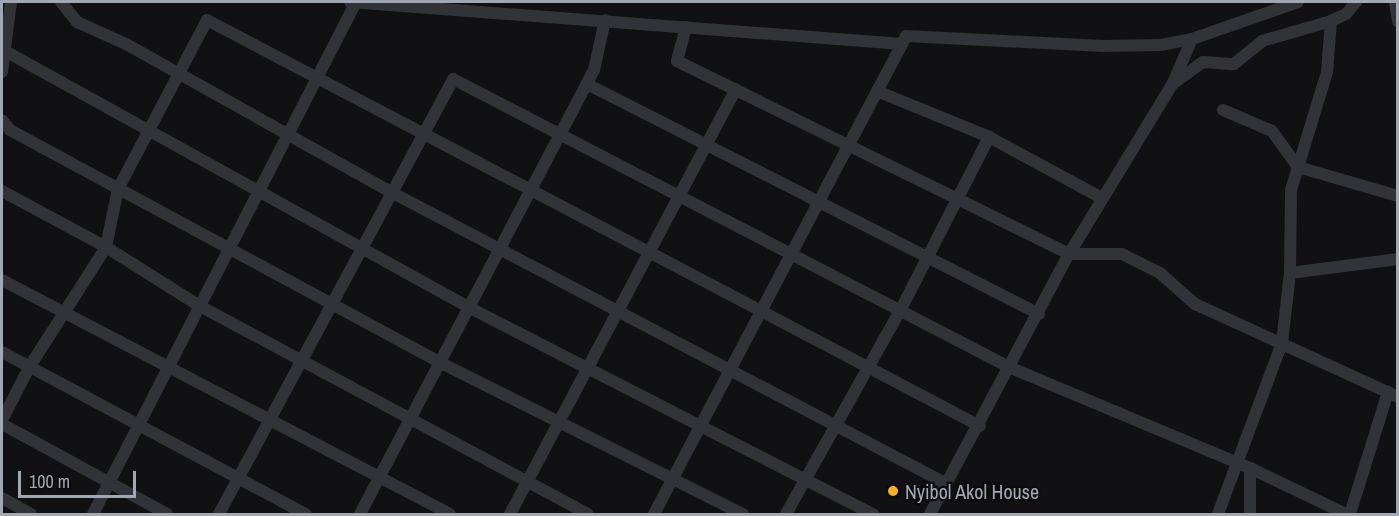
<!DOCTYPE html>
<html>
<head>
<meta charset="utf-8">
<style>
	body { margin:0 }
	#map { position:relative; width:1399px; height:516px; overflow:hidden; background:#111113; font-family:"Archivo Narrow",sans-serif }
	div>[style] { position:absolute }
	.minor>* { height:12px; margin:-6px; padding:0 6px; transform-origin:6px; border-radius:6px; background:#323338 }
	.dots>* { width:16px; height:16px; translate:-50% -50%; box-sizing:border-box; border:3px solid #0c0c0e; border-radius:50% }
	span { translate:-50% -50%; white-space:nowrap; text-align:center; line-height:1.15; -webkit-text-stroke:4.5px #0c0c0e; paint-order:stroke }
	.poi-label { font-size:20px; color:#a2a7b4 }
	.left { translate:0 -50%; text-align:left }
	.frame { position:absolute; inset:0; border:3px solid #a2a7b4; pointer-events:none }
	.scale { position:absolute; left:18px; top:471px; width:118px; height:27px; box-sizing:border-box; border:3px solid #a2a7b4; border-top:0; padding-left:8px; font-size:18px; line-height:21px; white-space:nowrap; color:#a2a7b4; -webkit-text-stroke:4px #0c0c0e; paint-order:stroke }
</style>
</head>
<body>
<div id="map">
	<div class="minor">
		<div style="left:61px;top:2px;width:26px;rotate:51deg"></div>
		<div style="left:77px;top:22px;width:54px;rotate:24.2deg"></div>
		<div style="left:126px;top:44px;width:304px;rotate:29.2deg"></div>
		<div style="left:391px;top:192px;width:628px;rotate:27.71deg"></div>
		<div style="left:350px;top:2px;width:554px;rotate:4.35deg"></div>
		<div style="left:902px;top:44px;width:9px;rotate:-63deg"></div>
		<div style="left:906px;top:36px;width:197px;rotate:2.9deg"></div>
		<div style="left:1103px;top:46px;width:58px;rotate:-1deg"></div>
		<div style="left:1161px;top:45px;width:32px;rotate:-11deg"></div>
		<div style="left:1192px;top:39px;width:112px;rotate:-19.2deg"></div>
		<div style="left:1395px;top:2px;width:20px;rotate:81deg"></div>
		<div style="left:686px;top:27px;width:35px;rotate:105deg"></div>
		<div style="left:677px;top:61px;width:437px;rotate:26.2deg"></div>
		<div style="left:1069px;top:254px;width:53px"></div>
		<div style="left:1122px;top:254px;width:42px;rotate:26.6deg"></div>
		<div style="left:1160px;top:273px;width:47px;rotate:41.5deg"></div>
		<div style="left:1195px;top:304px;width:223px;rotate:24.6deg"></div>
		<div style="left:5px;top:51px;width:531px;rotate:28.93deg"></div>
		<div style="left:470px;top:308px;width:453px;rotate:27.1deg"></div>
		<div style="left:2px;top:72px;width:71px;rotate:-82.7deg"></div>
		<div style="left:1174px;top:83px;width:36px;rotate:-36deg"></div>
		<div style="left:1203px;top:62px;width:31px;rotate:4deg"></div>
		<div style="left:1234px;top:64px;width:36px;rotate:-39deg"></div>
		<div style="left:1262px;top:41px;width:72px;rotate:-16.2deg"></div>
		<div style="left:587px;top:84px;width:507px;rotate:26.97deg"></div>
		<div style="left:877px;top:91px;width:121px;rotate:22.3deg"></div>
		<div style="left:989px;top:137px;width:128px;rotate:28.4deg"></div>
		<div style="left:1223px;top:110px;width:53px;rotate:23.2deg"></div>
		<div style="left:1272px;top:131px;width:44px;rotate:54.2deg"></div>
		<div style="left:1298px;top:167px;width:104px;rotate:16.2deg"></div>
		<div style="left:2px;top:120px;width:13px;rotate:51deg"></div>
		<div style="left:10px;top:130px;width:490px;rotate:28.4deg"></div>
		<div style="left:441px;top:363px;width:338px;rotate:26.6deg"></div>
		<div style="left:2px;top:191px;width:118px;rotate:28.3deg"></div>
		<div style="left:106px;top:247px;width:109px;rotate:32.2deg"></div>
		<div style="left:198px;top:305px;width:442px;rotate:28.2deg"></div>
		<div style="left:1290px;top:273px;width:109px;rotate:-7.4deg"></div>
		<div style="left:2px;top:280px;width:505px;rotate:27.58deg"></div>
		<div style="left:2px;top:352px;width:344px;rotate:28.1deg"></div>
		<div style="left:2px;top:420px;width:61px;rotate:-62.6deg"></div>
		<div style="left:30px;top:366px;width:141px;rotate:-57.4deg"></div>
		<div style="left:106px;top:247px;width:59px;rotate:-78.3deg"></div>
		<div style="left:118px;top:189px;width:191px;rotate:-62.2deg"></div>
		<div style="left:207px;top:20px;width:873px;rotate:27.71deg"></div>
		<div style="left:2px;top:424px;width:188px;rotate:28.6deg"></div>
		<div style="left:1250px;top:468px;width:46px;rotate:90deg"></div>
		<div style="left:2px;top:498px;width:33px;rotate:29deg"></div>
		<div style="left:93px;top:514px;width:576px;rotate:-62.81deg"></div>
		<div style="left:219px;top:514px;width:494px;rotate:-61.7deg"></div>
		<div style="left:453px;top:79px;width:628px;rotate:27.38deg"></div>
		<div style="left:1011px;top:368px;width:259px;rotate:22.7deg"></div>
		<div style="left:1250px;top:468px;width:106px;rotate:25.6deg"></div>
		<div style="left:360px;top:514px;width:502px;rotate:-62.21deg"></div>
		<div style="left:594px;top:70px;width:51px;rotate:-77.6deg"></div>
		<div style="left:510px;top:514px;width:481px;rotate:-62deg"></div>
		<div style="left:654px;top:514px;width:531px;rotate:-62.18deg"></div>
		<div style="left:786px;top:514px;width:231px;rotate:-60.7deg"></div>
		<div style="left:899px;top:313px;width:198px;rotate:-62.9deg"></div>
		<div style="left:930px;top:514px;width:295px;rotate:-61.9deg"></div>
		<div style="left:1069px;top:254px;width:200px;rotate:-58.7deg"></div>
		<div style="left:1173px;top:83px;width:48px;rotate:-66.6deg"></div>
		<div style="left:1218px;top:514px;width:183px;rotate:-69.5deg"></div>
		<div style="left:1282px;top:343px;width:70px;rotate:-83.5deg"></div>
		<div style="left:1290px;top:273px;width:83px;rotate:-89.3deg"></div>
		<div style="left:1291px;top:190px;width:123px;rotate:-73deg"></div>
		<div style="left:1327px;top:72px;width:51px;rotate:-85.5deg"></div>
		<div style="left:1331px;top:21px;width:17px;rotate:-25deg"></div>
		<div style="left:1346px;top:14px;width:16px;rotate:-50deg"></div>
		<div style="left:1350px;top:514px;width:128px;rotate:-72.7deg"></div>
	</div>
	<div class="dots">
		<div style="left:893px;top:491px;background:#fab022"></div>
	</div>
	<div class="poi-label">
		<span class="left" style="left:905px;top:491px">Nyibol Akol House</span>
	</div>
	<div class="frame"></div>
	<div class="scale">100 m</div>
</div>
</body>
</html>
